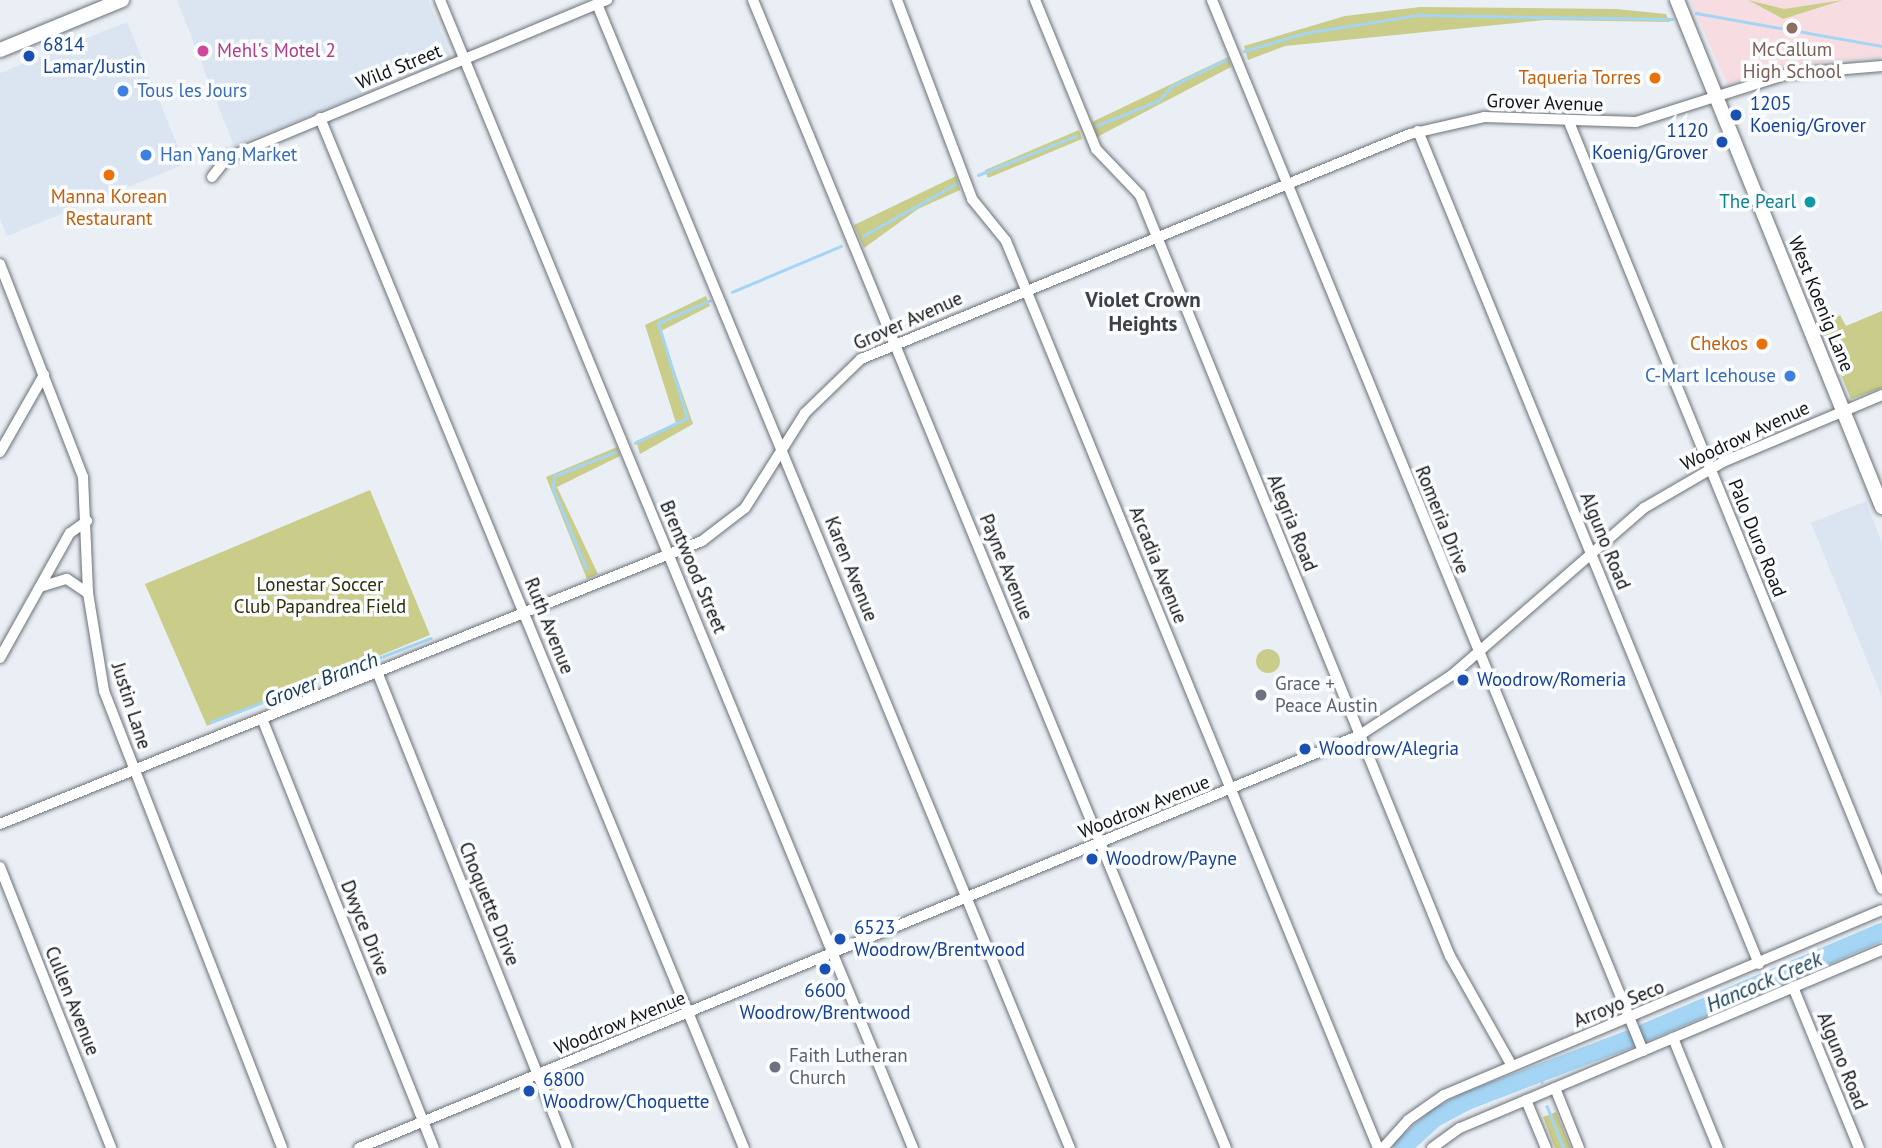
<!DOCTYPE html>
<html>
<head>
<meta charset="utf-8">
<style>
	body { margin:0 }
	#map { position:relative; width:1882px; height:1148px; overflow:hidden; background:#e9eff5; font-family:"PT Sans",sans-serif }
	div>[style] { position:absolute }
	.built>* { inset:0; background:#dae5f1 }
	.education>* { inset:0; background:#f7dde1 }
	.green>* { inset:0; background:#c9cd89 }
	.round { border-radius:50% }
	.stream>* { height:2.5px; margin:-1.25px; padding:0 1.25px; transform-origin:1.25px; border-radius:1.25px; background:#a5d5f4 }
	.river>* { height:18px; margin:-9px; padding:0 9px; transform-origin:9px; border-radius:9px; background:#a5d5f4 }
	.roads { filter:drop-shadow(0 0 2px #6c7176) drop-shadow(0 0 2px #6c7176) }
	.minor>* { height:10px; margin:-5px; padding:0 5px; transform-origin:5px; border-radius:5px; background:#fff }
	.major>* { height:14px; margin:-7px; padding:0 7px; transform-origin:7px; border-radius:7px; background:#fff }
	.dots>* { width:19px; height:19px; translate:-50% -50%; box-sizing:border-box; border:4px solid #fafcfe; border-radius:50% }
	span { translate:-50% -50%; white-space:nowrap; text-align:center; line-height:1.15; -webkit-text-stroke:7px #fafcfe; paint-order:stroke }
	.transit-label { font-size:19px; color:#164399 }
	.left { translate:0 -50%; text-align:left }
	.right { translate:-100% -50%; text-align:right }
	.education-label { font-size:19px; color:#785e54 }
	.hotel-label { font-size:19px; color:#b23c85 }
	.street-label { font-size:19px; color:#111315 }
	.food-label { font-size:19px; color:#c56008 }
	.shop-label { font-size:19px; color:#366cbe }
	.culture-label { font-size:19px; color:#0d838f }
	.park-label { font-size:19px; color:#2f300a }
	.worship-label { font-size:19px; color:#5b616d }
	.neighbourhood-label { font-size:21px; color:#3d4146; font-weight:700 }
	.water-label { font-size:21px; color:#173c52; font-style:italic }
</style>
</head>
<body>
<div id="map">
	<div class="built">
		<div style="clip-path:polygon(177px 0,428px 0,452px 58px,234px 146px)"></div>
		<div style="clip-path:polygon(127px 22px,185px 164px,7px 236px,0 219px,0 73px)"></div>
		<div style="clip-path:polygon(1866px 501px,1882px 543px,1882px 697px,1811px 523px)"></div>
	</div>
	<div class="education">
		<div style="clip-path:polygon(1690px 0,1882px 0,1882px 57px,1786px 65px,1727px 84px)"></div>
	</div>
	<div class="green">
		<div style="clip-path:polygon(1748px 0,1784px 9px,1843px 0,1783px 19px)"></div>
		<div style="clip-path:polygon(1420px 7px,1616px 9px,1666px 14px,1670px 22px,1545px 20px,1285px 46px,1248px 60px,1244px 46px,1345px 16px)"></div>
		<div style="clip-path:polygon(1228px 57px,1231px 67px,1097px 137px,1092px 122px)"></div>
		<div style="clip-path:polygon(1079px 130px,1082px 139px,988px 178px,985px 170px)"></div>
		<div style="clip-path:polygon(956px 176px,960px 190px,918px 209px,864px 248px,854px 225px)"></div>
		<div style="clip-path:polygon(706px 296px,710px 306px,661px 331px,693px 424px,640px 454px,636px 441px,676px 423px,645px 325px)"></div>
		<div style="clip-path:polygon(1882px 311px,1882px 388px,1851px 399px,1822px 328px,1840px 315px,1846px 326px)"></div>
		<div style="clip-path:polygon(617px 447px,620px 456px,557px 487px,598px 574px,587px 579px,546px 477px)"></div>
		<div style="clip-path:polygon(370px 490px,430px 635px,207px 726px,145px 584px)"></div>
		<div class="round" style="left:1256px;top:649px;width:24px;height:24px"></div>
		<div style="clip-path:polygon(1556px 1112px,1571px 1148px,1555px 1148px,1543px 1117px)"></div>
	</div>
	<div class="stream">
		<div style="left:1696px;top:13px;width:189px;rotate:10.1deg"></div>
		<div style="left:1244px;top:51px;width:64px;rotate:-16.4deg"></div>
		<div style="left:1305px;top:33px;width:114px;rotate:-9.1deg"></div>
		<div style="left:1418px;top:15px;width:254px;rotate:0.9deg"></div>
		<div style="left:1096px;top:126px;width:67px;rotate:-22deg"></div>
		<div style="left:1158px;top:101px;width:21px;rotate:-47deg"></div>
		<div style="left:1172px;top:86px;width:61px;rotate:-26.1deg"></div>
		<div style="left:978px;top:175px;width:105px;rotate:-21.7deg"></div>
		<div style="left:863px;top:236px;width:107px;rotate:-29.2deg"></div>
		<div style="left:732px;top:292px;width:118px;rotate:-22.9deg"></div>
		<div style="left:635px;top:443px;width:58px;rotate:-25.7deg"></div>
		<div style="left:687px;top:418px;width:99px;rotate:-107deg"></div>
		<div style="left:658px;top:323px;width:56px;rotate:-23.3deg"></div>
		<div style="left:586px;top:569px;width:87px;rotate:-112.4deg"></div>
		<div style="left:553px;top:489px;width:13px;rotate:-86deg"></div>
		<div style="left:554px;top:476px;width:66px;rotate:-21.5deg"></div>
		<div style="left:211px;top:722px;width:235px;rotate:-20.9deg"></div>
		<div style="left:1542px;top:1076px;width:6px;rotate:90deg"></div>
		<div style="left:1547px;top:1106px;width:45px;rotate:68deg"></div>
	</div>
	<div class="river">
		<div style="left:1646px;top:1032px;width:256px;rotate:-23deg"></div>
		<div style="left:1402px;top:1148px;width:45px;rotate:-42.3deg"></div>
		<div style="left:1435px;top:1118px;width:36px;rotate:-28deg"></div>
		<div style="left:1467px;top:1101px;width:173px;rotate:-20.9deg"></div>
	</div>
	<div class="roads">
		<div class="minor">
			<div style="left:440px;top:0;width:1242px;rotate:67.61deg"></div>
			<div style="left:753px;top:0;width:1242px;rotate:67.61deg"></div>
			<div style="left:897px;top:0;width:213px;rotate:69.3deg"></div>
			<div style="left:972px;top:199px;width:54px;rotate:51deg"></div>
			<div style="left:1006px;top:241px;width:980px;rotate:67.7deg"></div>
			<div style="left:1035px;top:0;width:161px;rotate:67.7deg"></div>
			<div style="left:1096px;top:149px;width:64px;rotate:46.3deg"></div>
			<div style="left:1140px;top:195px;width:822px;rotate:67.84deg"></div>
			<div style="left:1450px;top:956px;width:126px;rotate:60.6deg"></div>
			<div style="left:1212px;top:0;width:1136px;rotate:67.7deg"></div>
			<div style="left:597px;top:4px;width:1238px;rotate:67.54deg"></div>
			<div style="left:320px;top:118px;width:1114px;rotate:67.63deg"></div>
			<div style="left:1569px;top:122px;width:828px;rotate:67.8deg"></div>
			<div style="left:1418px;top:131px;width:900px;rotate:67.74deg"></div>
			<div style="left:212px;top:177px;width:24px;rotate:-52deg"></div>
			<div style="left:227px;top:158px;width:412px;rotate:-22.6deg"></div>
			<div style="left:0;top:264px;width:229px;rotate:68.7deg"></div>
			<div style="left:83px;top:477px;width:116px;rotate:87.5deg"></div>
			<div style="left:88px;top:593px;width:99px;rotate:80.7deg"></div>
			<div style="left:104px;top:691px;width:490px;rotate:68.7deg"></div>
			<div style="left:0;top:452px;width:89px;rotate:-60.3deg"></div>
			<div style="left:40px;top:587px;width:28px;rotate:-17deg"></div>
			<div style="left:67px;top:579px;width:25px;rotate:34deg"></div>
			<div style="left:0;top:658px;width:143px;rotate:-60.8deg"></div>
			<div style="left:70px;top:533px;width:21px;rotate:-35deg"></div>
			<div style="left:378px;top:674px;width:510px;rotate:68.26deg"></div>
			<div style="left:263px;top:721px;width:460px;rotate:68.2deg"></div>
			<div style="left:0;top:824px;width:757px;rotate:-21.96deg"></div>
			<div style="left:702px;top:541px;width:54px;rotate:-37.5deg"></div>
			<div style="left:745px;top:508px;width:112px;rotate:-57.7deg"></div>
			<div style="left:805px;top:413px;width:78px;rotate:-44deg"></div>
			<div style="left:861px;top:359px;width:593px;rotate:-22.29deg"></div>
			<div style="left:1410px;top:134px;width:76px;rotate:-12.9deg"></div>
			<div style="left:1484px;top:117px;width:152px;rotate:1.9deg"></div>
			<div style="left:1636px;top:122px;width:158px;rotate:-17.6deg"></div>
			<div style="left:1787px;top:74px;width:95px;rotate:-4.8deg"></div>
			<div style="left:0;top:867px;width:302px;rotate:68.4deg"></div>
			<div style="left:1793px;top:987px;width:174px;rotate:67.7deg"></div>
			<div style="left:1673px;top:1038px;width:119px;rotate:67.8deg"></div>
			<div style="left:1555px;top:1088px;width:65px;rotate:68.2deg"></div>
			<div style="left:1526px;top:1100px;width:52px;rotate:67.4deg"></div>
			<div style="left:359px;top:1148px;width:1083px;rotate:-22.42deg"></div>
			<div style="left:1360px;top:735px;width:110px;rotate:-33.1deg"></div>
			<div style="left:1452px;top:675px;width:254px;rotate:-41deg"></div>
			<div style="left:1644px;top:508px;width:91px;rotate:-30.2deg"></div>
			<div style="left:1723px;top:462px;width:173px;rotate:-22.8deg"></div>
			<div style="left:1383px;top:1148px;width:38px;rotate:-48deg"></div>
			<div style="left:1408px;top:1120px;width:44px;rotate:-34.8deg"></div>
			<div style="left:1444px;top:1095px;width:475px;rotate:-22.9deg"></div>
			<div style="left:1432px;top:1148px;width:34px;rotate:-36deg"></div>
			<div style="left:1460px;top:1128px;width:458px;rotate:-22.9deg"></div>
		</div>
		<div class="major">
			<div style="left:1677px;top:0;width:547px;rotate:67.98deg"></div>
			<div style="left:0;top:50px;width:132px;rotate:-22.3deg"></div>
		</div>
	</div>
	<div class="dots">
		<div style="left:1792px;top:28px;background:#8d6e63"></div>
		<div style="left:203px;top:51px;background:#d1479c"></div>
		<div style="left:29px;top:56px;background:#1a4fb4"></div>
		<div style="left:1655px;top:78px;background:#e8710a"></div>
		<div style="left:123px;top:91px;background:#3f7fe0"></div>
		<div style="left:1736px;top:115px;background:#1a4fb4"></div>
		<div style="left:1722px;top:142px;background:#1a4fb4"></div>
		<div style="left:146px;top:155px;background:#3f7fe0"></div>
		<div style="left:109px;top:175px;background:#e8710a"></div>
		<div style="left:1810px;top:202px;background:#0f9aa8"></div>
		<div style="left:1762px;top:344px;background:#e8710a"></div>
		<div style="left:1790px;top:376px;background:#3f7fe0"></div>
		<div style="left:1463px;top:680px;background:#1a4fb4"></div>
		<div style="left:1261px;top:695px;background:#6b7280"></div>
		<div style="left:1305px;top:749px;background:#1a4fb4"></div>
		<div style="left:1092px;top:859px;background:#1a4fb4"></div>
		<div style="left:840px;top:939px;background:#1a4fb4"></div>
		<div style="left:825px;top:969px;background:#1a4fb4"></div>
		<div style="left:775px;top:1067px;background:#6b7280"></div>
		<div style="left:529px;top:1091px;background:#1a4fb4"></div>
	</div>
	<div class="transit-label">
		<span class="left" style="left:43px;top:56px">6814<br>Lamar/Justin</span>
		<span class="left" style="left:1750px;top:115px">1205<br>Koenig/Grover</span>
		<span class="right" style="left:1708px;top:142px">1120<br>Koenig/Grover</span>
		<span class="left" style="left:1477px;top:680px">Woodrow/Romeria</span>
		<span class="left" style="left:1319px;top:749px">Woodrow/Alegria</span>
		<span class="left" style="left:1106px;top:859px">Woodrow/Payne</span>
		<span class="left" style="left:854px;top:939px">6523<br>Woodrow/Brentwood</span>
		<span style="left:825px;top:1002px">6600<br>Woodrow/Brentwood</span>
		<span class="left" style="left:543px;top:1091px">6800<br>Woodrow/Choquette</span>
	</div>
	<div class="education-label">
		<span style="left:1792px;top:61px">McCallum<br>High School</span>
	</div>
	<div class="hotel-label">
		<span class="left" style="left:217px;top:51px">Mehl's Motel 2</span>
	</div>
	<div class="street-label">
		<span style="left:399px;top:67px;rotate:-22deg">Wild Street</span>
		<span style="left:1545px;top:103px;rotate:2deg">Grover Avenue</span>
		<span style="left:1821px;top:304px;rotate:68deg">West Koenig Lane</span>
		<span style="left:908px;top:321px;rotate:-24deg">Grover Avenue</span>
		<span style="left:1745px;top:436px;rotate:-25deg">Woodrow Avenue</span>
		<span style="left:1442px;top:520px;rotate:68deg">Romeria Drive</span>
		<span style="left:1292px;top:523px;rotate:68deg">Alegria Road</span>
		<span style="left:1757px;top:538px;rotate:68deg">Palo Duro Road</span>
		<span style="left:1605px;top:541px;rotate:68deg">Alguno Road</span>
		<span style="left:1158px;top:565px;rotate:68deg">Arcadia Avenue</span>
		<span style="left:693px;top:567px;rotate:67deg">Brentwood Street</span>
		<span style="left:1006px;top:567px;rotate:68deg">Payne Avenue</span>
		<span style="left:851px;top:569px;rotate:68deg">Karen Avenue</span>
		<span style="left:549px;top:626px;rotate:68deg">Ruth Avenue</span>
		<span style="left:131px;top:706px;rotate:72deg">Justin Lane</span>
		<span style="left:1144px;top:807px;rotate:-22deg">Woodrow Avenue</span>
		<span style="left:489px;top:904px;rotate:68deg">Choquette Drive</span>
		<span style="left:365px;top:928px;rotate:68deg">Dwyce Drive</span>
		<span style="left:72px;top:1001px;rotate:68deg">Cullen Avenue</span>
		<span style="left:1619px;top:1004px;rotate:-22deg">Arroyo Seco</span>
		<span style="left:620px;top:1023px;rotate:-22deg">Woodrow Avenue</span>
		<span style="left:1842px;top:1061px;rotate:68deg">Alguno Road</span>
	</div>
	<div class="food-label">
		<span class="right" style="left:1641px;top:78px">Taqueria Torres</span>
		<span style="left:109px;top:208px">Manna Korean<br>Restaurant</span>
		<span class="right" style="left:1748px;top:344px">Chekos</span>
	</div>
	<div class="shop-label">
		<span class="left" style="left:137px;top:91px">Tous les Jours</span>
		<span class="left" style="left:160px;top:155px">Han Yang Market</span>
		<span class="right" style="left:1776px;top:376px">C-Mart Icehouse</span>
	</div>
	<div class="culture-label">
		<span class="right" style="left:1796px;top:202px">The Pearl</span>
	</div>
	<div class="park-label">
		<span style="left:320px;top:596px">Lonestar Soccer<br>Club Papandrea Field</span>
	</div>
	<div class="worship-label">
		<span class="left" style="left:1275px;top:695px">Grace +<br>Peace Austin</span>
		<span class="left" style="left:789px;top:1067px">Faith Lutheran<br>Church</span>
	</div>
	<div class="neighbourhood-label">
		<span style="left:1143px;top:312px">Violet Crown<br>Heights</span>
	</div>
	<div class="water-label">
		<span style="left:321px;top:680px;rotate:-21deg">Grover Branch</span>
		<span style="left:1764px;top:982px;rotate:-23deg">Hancock Creek</span>
	</div>
</div>
</body>
</html>
